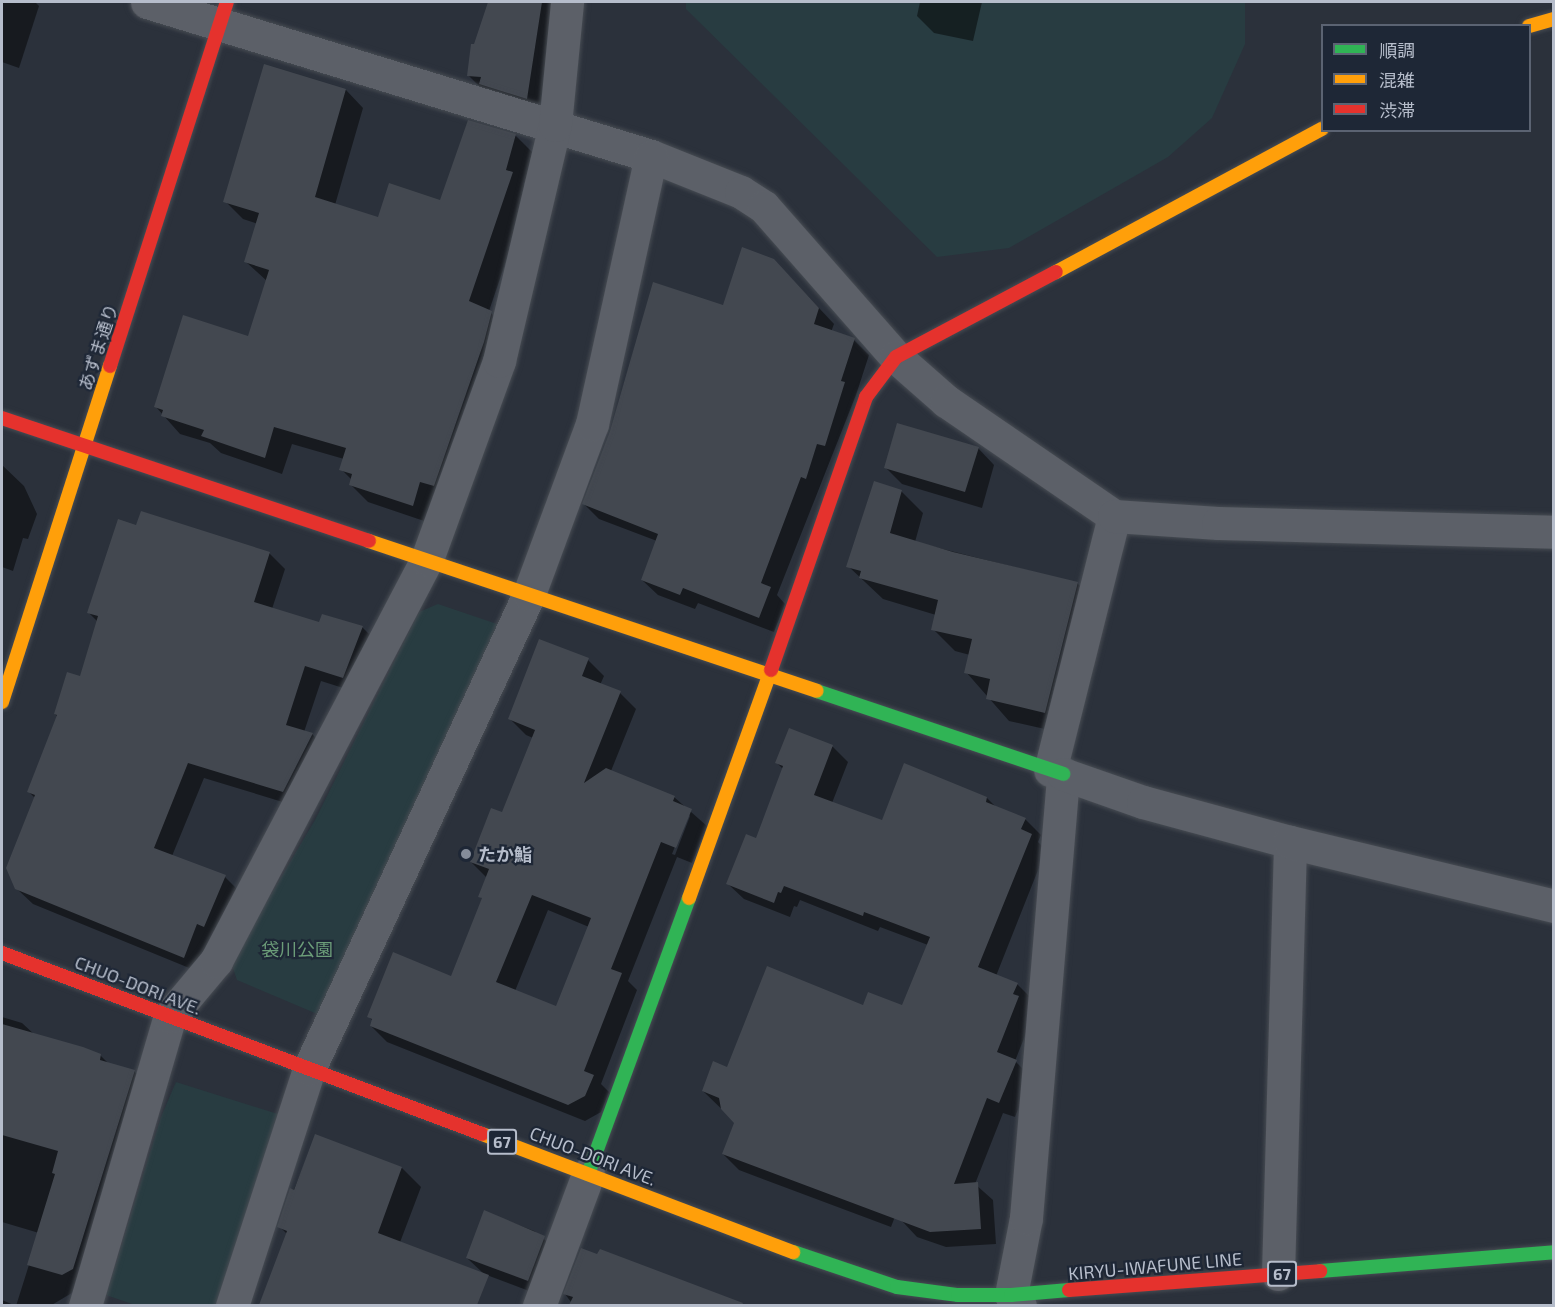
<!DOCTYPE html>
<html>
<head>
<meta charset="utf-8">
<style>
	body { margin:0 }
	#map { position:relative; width:1555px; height:1307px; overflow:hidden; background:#2b313b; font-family:"Exo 2","Noto Sans JP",sans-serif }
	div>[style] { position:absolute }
	.green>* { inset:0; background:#283c41 }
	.shadow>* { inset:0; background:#0007 }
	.building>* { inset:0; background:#434850 }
	.roads { filter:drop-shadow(0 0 2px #474c53) drop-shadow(0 0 2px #474c53) }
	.street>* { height:33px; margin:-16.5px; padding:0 16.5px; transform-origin:16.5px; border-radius:16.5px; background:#5c6068 }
	.fast>* { height:14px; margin:-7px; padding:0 7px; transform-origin:7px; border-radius:7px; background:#30b455 }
	.slow>* { height:14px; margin:-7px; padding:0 7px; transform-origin:7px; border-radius:7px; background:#ff9f0a }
	.jam>* { height:14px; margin:-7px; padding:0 7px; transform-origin:7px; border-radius:7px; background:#e5322d }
	.dots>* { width:16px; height:16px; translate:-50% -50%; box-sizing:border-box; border:3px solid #1e2736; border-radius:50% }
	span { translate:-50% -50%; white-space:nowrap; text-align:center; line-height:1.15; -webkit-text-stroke:4.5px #1e2736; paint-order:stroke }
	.shield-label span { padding:2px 4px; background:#1e2736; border:2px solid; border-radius:4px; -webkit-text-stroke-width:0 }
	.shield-label { font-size:16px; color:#b6bdcb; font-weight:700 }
	.street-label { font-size:18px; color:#b6bdcb }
	.poi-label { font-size:18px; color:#b6bdcb; font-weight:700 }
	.left { translate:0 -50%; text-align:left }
	.park-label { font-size:18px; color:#6c9d79 }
	.frame { position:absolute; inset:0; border:3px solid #b6bdcb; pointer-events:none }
	.legend { position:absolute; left:1321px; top:24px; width:210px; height:108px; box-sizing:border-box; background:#1e2736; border:2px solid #5b6372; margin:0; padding:8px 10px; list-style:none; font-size:18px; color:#b6bdcb }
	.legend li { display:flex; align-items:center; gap:12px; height:30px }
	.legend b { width:30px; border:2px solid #5b6372 }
</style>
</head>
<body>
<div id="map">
	<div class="green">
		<div style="clip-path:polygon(686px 2px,1245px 2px,1245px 44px,1212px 118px,1168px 157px,1009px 248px,937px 257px,686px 9px)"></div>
		<div style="clip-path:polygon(438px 604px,500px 625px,322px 1016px,237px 980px,231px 962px,315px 820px,419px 612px)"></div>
		<div style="clip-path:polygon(176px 1082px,281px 1115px,219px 1305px,135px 1305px,106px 1295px,161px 1117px)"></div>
	</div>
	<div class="shadow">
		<div style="clip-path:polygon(2px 2px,35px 2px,39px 6px,19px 68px,2px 62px)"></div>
		<div style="clip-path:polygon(489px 2px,566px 2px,543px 114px,485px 92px,468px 75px)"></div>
		<div style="clip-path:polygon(920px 2px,982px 2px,973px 41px,934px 33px,917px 16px)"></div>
		<div style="clip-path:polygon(265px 66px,346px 90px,363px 108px,335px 205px,379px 219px,441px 201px,469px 122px,516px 136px,533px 153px,524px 185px,530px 191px,489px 311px,508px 330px,430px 523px,368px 502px,350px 484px,352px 480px,341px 469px,344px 459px,292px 444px,282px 474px,221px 453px,210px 443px,180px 434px,156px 407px,249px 338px,267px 281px,246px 262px,258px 224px,243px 219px,225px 201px)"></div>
		<div style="clip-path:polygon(789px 276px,834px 324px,831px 332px,854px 340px,869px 355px,856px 395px,777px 595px,785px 604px,774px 632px,698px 603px,695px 609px,658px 595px,642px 580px,657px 541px,599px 519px,584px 504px,724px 307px)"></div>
		<div style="clip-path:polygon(978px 448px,994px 465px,982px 508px,902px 484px,885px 467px)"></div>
		<div style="clip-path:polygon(2px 465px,24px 486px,37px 514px,28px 539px,23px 538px,13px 571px,2px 567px)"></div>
		<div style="clip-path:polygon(901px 491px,923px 513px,915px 542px,1077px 583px,1099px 605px,1067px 734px,1009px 721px,966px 672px,970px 655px,955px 651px,933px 629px,936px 615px,883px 599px,848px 566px)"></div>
		<div style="clip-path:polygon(137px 527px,269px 553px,285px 569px,272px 609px,320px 624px,362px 627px,377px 642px,359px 693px,321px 681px,304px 732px,312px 734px,327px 749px,299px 807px,204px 778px,172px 856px,225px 877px,240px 892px,199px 972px,33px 904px,17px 889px,35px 798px,28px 791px,58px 717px,55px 714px,81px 677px,98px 622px,89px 613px)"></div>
		<div style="clip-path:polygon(evenodd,588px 660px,604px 676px,600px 685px,620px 693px,636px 709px,611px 771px,674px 797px,707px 826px,692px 863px,677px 857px,628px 981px,637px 990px,601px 1084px,609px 1092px,601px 1112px,585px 1121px,387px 1042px,371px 1026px,373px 1021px,369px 1017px,452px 978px,483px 899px,480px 896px,487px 878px,471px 862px,503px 814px,533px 738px,526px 735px,510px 719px,588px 660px,688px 814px,690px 816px,675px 855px,672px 854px,688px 814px,588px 660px,548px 910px,589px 927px,557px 1008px,515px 991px,548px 910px)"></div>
		<div style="clip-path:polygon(790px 730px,833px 747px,848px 762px,832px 803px,883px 822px,987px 798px,996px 807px,1025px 819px,1041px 835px,1038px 842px,1046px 850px,996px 976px,1017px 984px,1033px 1000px,1034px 1013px,1015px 1061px,1031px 1077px,1015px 1117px,1003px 1113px,975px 1184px,993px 1200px,996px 1244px,946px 1247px,917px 1237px,902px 1221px,904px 1193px,891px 1227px,739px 1170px,723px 1154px,736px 1123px,703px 1091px,728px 1069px,864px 1007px,903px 1007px,928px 945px,880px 927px,878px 931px,800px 900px,797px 907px,794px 906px,790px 917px,744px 899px,728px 884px,757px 840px,783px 769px,777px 763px)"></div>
		<div style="clip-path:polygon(2px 1017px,22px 1023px,35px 1035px,100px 1055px,109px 1064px,134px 1071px,149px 1086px,87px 1284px,50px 1306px,16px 1306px,39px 1233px,2px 1222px)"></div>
		<div style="clip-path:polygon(316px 1136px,402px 1168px,421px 1187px,399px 1245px,349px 1278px,421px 1306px,260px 1306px,287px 1234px,279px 1226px)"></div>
		<div style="clip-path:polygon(485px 1212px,534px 1231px,561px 1253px,545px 1297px,484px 1274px,467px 1258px)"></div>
		<div style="clip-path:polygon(600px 1251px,745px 1306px,574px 1306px,565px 1294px)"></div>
		<div style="clip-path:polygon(2px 1300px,16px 1306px,2px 1306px)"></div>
	</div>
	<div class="building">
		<div style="clip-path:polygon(488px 2px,542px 2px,527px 99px,479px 84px,481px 77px,467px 76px,471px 44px,474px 44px)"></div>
		<div style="clip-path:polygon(264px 64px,346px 89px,315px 197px,378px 217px,389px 183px,440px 200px,468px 120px,516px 134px,506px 170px,513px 172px,469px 301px,492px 311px,484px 342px,434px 486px,420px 482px,413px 506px,349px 485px,352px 474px,339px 470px,346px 448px,274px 427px,265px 458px,201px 436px,204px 430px,161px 416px,163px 410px,154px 407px,183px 315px,248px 336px,269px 270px,244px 262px,259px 213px,223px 202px)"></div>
		<div style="clip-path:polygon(742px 247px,774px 259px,819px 308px,814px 324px,855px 338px,841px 381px,845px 382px,825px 446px,817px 444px,806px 479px,801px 477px,761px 583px,771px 587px,759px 618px,683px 588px,680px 595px,641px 580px,658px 534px,582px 504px,610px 431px,653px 282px,723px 305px)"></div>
		<div style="clip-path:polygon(897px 423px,979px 447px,965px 492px,884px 468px)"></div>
		<div style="clip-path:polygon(874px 481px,902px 490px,890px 533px,953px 552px,1078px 582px,1045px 713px,986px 699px,990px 679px,964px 673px,972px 639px,931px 630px,938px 600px,859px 578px,861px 571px,846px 567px)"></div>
		<div style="clip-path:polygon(141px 511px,270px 552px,254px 602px,319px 622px,322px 614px,363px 626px,343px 678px,305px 666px,286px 725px,313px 733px,283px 792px,188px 763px,154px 848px,226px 875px,204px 927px,197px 924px,184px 958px,15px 889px,6px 868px,35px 795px,27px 792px,57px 715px,54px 714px,67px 672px,80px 676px,98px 616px,87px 613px,118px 519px,136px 525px)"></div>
		<div style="clip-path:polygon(evenodd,539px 639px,589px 658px,582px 676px,621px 691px,584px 783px,606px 768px,675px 796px,673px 801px,692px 809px,676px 848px,661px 842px,611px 969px,622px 973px,584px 1071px,594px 1075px,585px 1096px,568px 1105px,370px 1026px,372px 1019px,367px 1017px,393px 952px,451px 976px,482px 898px,478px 897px,489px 869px,470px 862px,491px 808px,502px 812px,535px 730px,508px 719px,539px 639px,532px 895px,591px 918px,556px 1006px,496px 982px,532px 895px)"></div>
		<div style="clip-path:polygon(789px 728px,833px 745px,814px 795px,882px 820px,904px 763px,987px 797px,986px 802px,1026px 818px,1021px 829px,1032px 834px,978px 967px,1018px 983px,1013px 994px,1019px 996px,997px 1052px,1017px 1060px,999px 1103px,987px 1098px,954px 1184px,978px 1182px,981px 1229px,930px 1232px,722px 1154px,734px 1123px,721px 1109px,719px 1098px,702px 1091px,713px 1061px,727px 1067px,767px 966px,863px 1005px,868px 992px,902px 1005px,930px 937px,864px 912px,863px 916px,784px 886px,781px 893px,778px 892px,774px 903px,726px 884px,746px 834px,756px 838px,783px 766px,775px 763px)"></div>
		<div style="clip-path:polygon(2px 1024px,83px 1047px,101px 1054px,100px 1060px,135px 1070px,73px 1269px,62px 1275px,27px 1265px,55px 1174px,52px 1173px,58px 1151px,2px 1135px)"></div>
		<div style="clip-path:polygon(315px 1134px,402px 1167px,378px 1233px,489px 1275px,477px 1305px,259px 1305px,287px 1231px,277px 1227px,290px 1188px,294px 1190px)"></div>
		<div style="clip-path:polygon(484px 1210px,545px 1236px,528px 1281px,466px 1258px)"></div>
		<div style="clip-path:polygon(581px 1248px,597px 1254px,600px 1249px,743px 1303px,742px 1305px,569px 1305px,573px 1297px,563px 1294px)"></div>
	</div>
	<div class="roads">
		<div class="street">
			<div style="left:147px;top:2px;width:527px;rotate:16.99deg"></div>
			<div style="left:651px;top:156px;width:97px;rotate:21.8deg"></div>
			<div style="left:741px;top:192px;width:27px;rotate:33deg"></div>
			<div style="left:764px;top:207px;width:200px;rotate:48.7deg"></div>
			<div style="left:896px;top:357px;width:67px;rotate:41.3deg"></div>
			<div style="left:946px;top:401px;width:204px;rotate:34.4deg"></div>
			<div style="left:1114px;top:516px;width:262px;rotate:104.1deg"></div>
			<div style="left:1114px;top:516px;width:104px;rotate:3.9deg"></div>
			<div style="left:1218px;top:523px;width:336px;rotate:1.5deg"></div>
			<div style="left:1278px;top:1274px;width:432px;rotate:-88.4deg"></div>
			<div style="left:85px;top:1306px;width:302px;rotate:-73.7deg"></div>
			<div style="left:170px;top:1016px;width:72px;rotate:-50.1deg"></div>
			<div style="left:216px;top:961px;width:454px;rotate:-62.3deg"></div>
			<div style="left:427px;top:559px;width:211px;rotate:-70deg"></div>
			<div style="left:499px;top:361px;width:243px;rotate:-76.7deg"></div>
			<div style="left:555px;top:125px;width:124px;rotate:-84.4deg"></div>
			<div style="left:232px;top:1306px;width:249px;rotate:-72deg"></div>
			<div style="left:309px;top:1069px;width:523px;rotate:-65.15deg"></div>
			<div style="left:529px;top:594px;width:181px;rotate:-69.7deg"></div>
			<div style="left:592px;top:424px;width:274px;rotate:-77.6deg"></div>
			<div style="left:539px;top:1306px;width:141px;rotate:-69.6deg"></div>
			<div style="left:1020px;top:1306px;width:14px;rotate:-129deg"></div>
			<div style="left:1011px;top:1295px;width:78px;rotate:-79deg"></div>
			<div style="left:1026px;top:1218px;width:446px;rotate:-85.2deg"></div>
			<div style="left:1063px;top:774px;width:85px;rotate:19.3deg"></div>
			<div style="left:1143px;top:802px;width:152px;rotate:15.2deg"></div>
			<div style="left:1290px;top:842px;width:272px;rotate:13.6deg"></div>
		</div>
		<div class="fast">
			<div style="left:817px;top:691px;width:260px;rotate:18.6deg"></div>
			<div style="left:588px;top:1174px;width:294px;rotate:-69.9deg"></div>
			<div style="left:793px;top:1252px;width:110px;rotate:18.6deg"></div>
			<div style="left:897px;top:1287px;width:62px;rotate:7.5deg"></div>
			<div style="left:958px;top:1295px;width:53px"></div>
			<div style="left:1011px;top:1295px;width:58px;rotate:-4.9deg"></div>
			<div style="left:1320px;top:1271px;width:235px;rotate:-4.6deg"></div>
		</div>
		<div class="slow">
			<div style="left:1529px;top:26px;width:26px;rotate:-16deg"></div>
			<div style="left:1056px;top:272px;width:302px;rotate:-28.3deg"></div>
			<div style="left:369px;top:541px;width:472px;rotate:18.5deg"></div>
			<div style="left:2px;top:702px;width:353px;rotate:-72.2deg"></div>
			<div style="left:689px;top:898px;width:242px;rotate:-70.2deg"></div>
			<div style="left:482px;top:1134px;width:333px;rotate:20.8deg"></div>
		</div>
		<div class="jam">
			<div style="left:110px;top:366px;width:382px;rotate:-72.2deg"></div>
			<div style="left:2px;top:418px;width:387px;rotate:18.5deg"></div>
			<div style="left:771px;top:670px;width:289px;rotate:-70.8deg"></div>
			<div style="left:866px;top:397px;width:50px;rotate:-53.1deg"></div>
			<div style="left:896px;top:357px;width:181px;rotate:-28deg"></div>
			<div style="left:2px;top:953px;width:513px;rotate:20.66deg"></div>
			<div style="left:1069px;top:1290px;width:252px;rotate:-4.3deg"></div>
		</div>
	</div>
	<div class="dots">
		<div style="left:466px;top:854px;background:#858c99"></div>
	</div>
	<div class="shield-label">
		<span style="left:502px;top:1142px">67</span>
		<span style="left:1282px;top:1274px">67</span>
	</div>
	<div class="street-label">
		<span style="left:98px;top:347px;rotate:-72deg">あずま通り</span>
		<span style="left:138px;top:985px;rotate:21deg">CHUO-DORI AVE.</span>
		<span style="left:593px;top:1156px;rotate:21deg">CHUO-DORI AVE.</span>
		<span style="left:1155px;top:1266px;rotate:-5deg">KIRYU-IWAFUNE LINE</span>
	</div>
	<div class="poi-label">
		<span class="left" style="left:478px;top:854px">たか鮨</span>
	</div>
	<div class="park-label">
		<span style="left:297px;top:949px">袋川公園</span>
	</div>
	<div class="frame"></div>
	<ul class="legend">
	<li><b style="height:8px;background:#30b455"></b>順調</li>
	<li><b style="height:8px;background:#ff9f0a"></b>混雑</li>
	<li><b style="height:8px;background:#e5322d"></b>渋滞</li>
	</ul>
</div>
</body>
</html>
